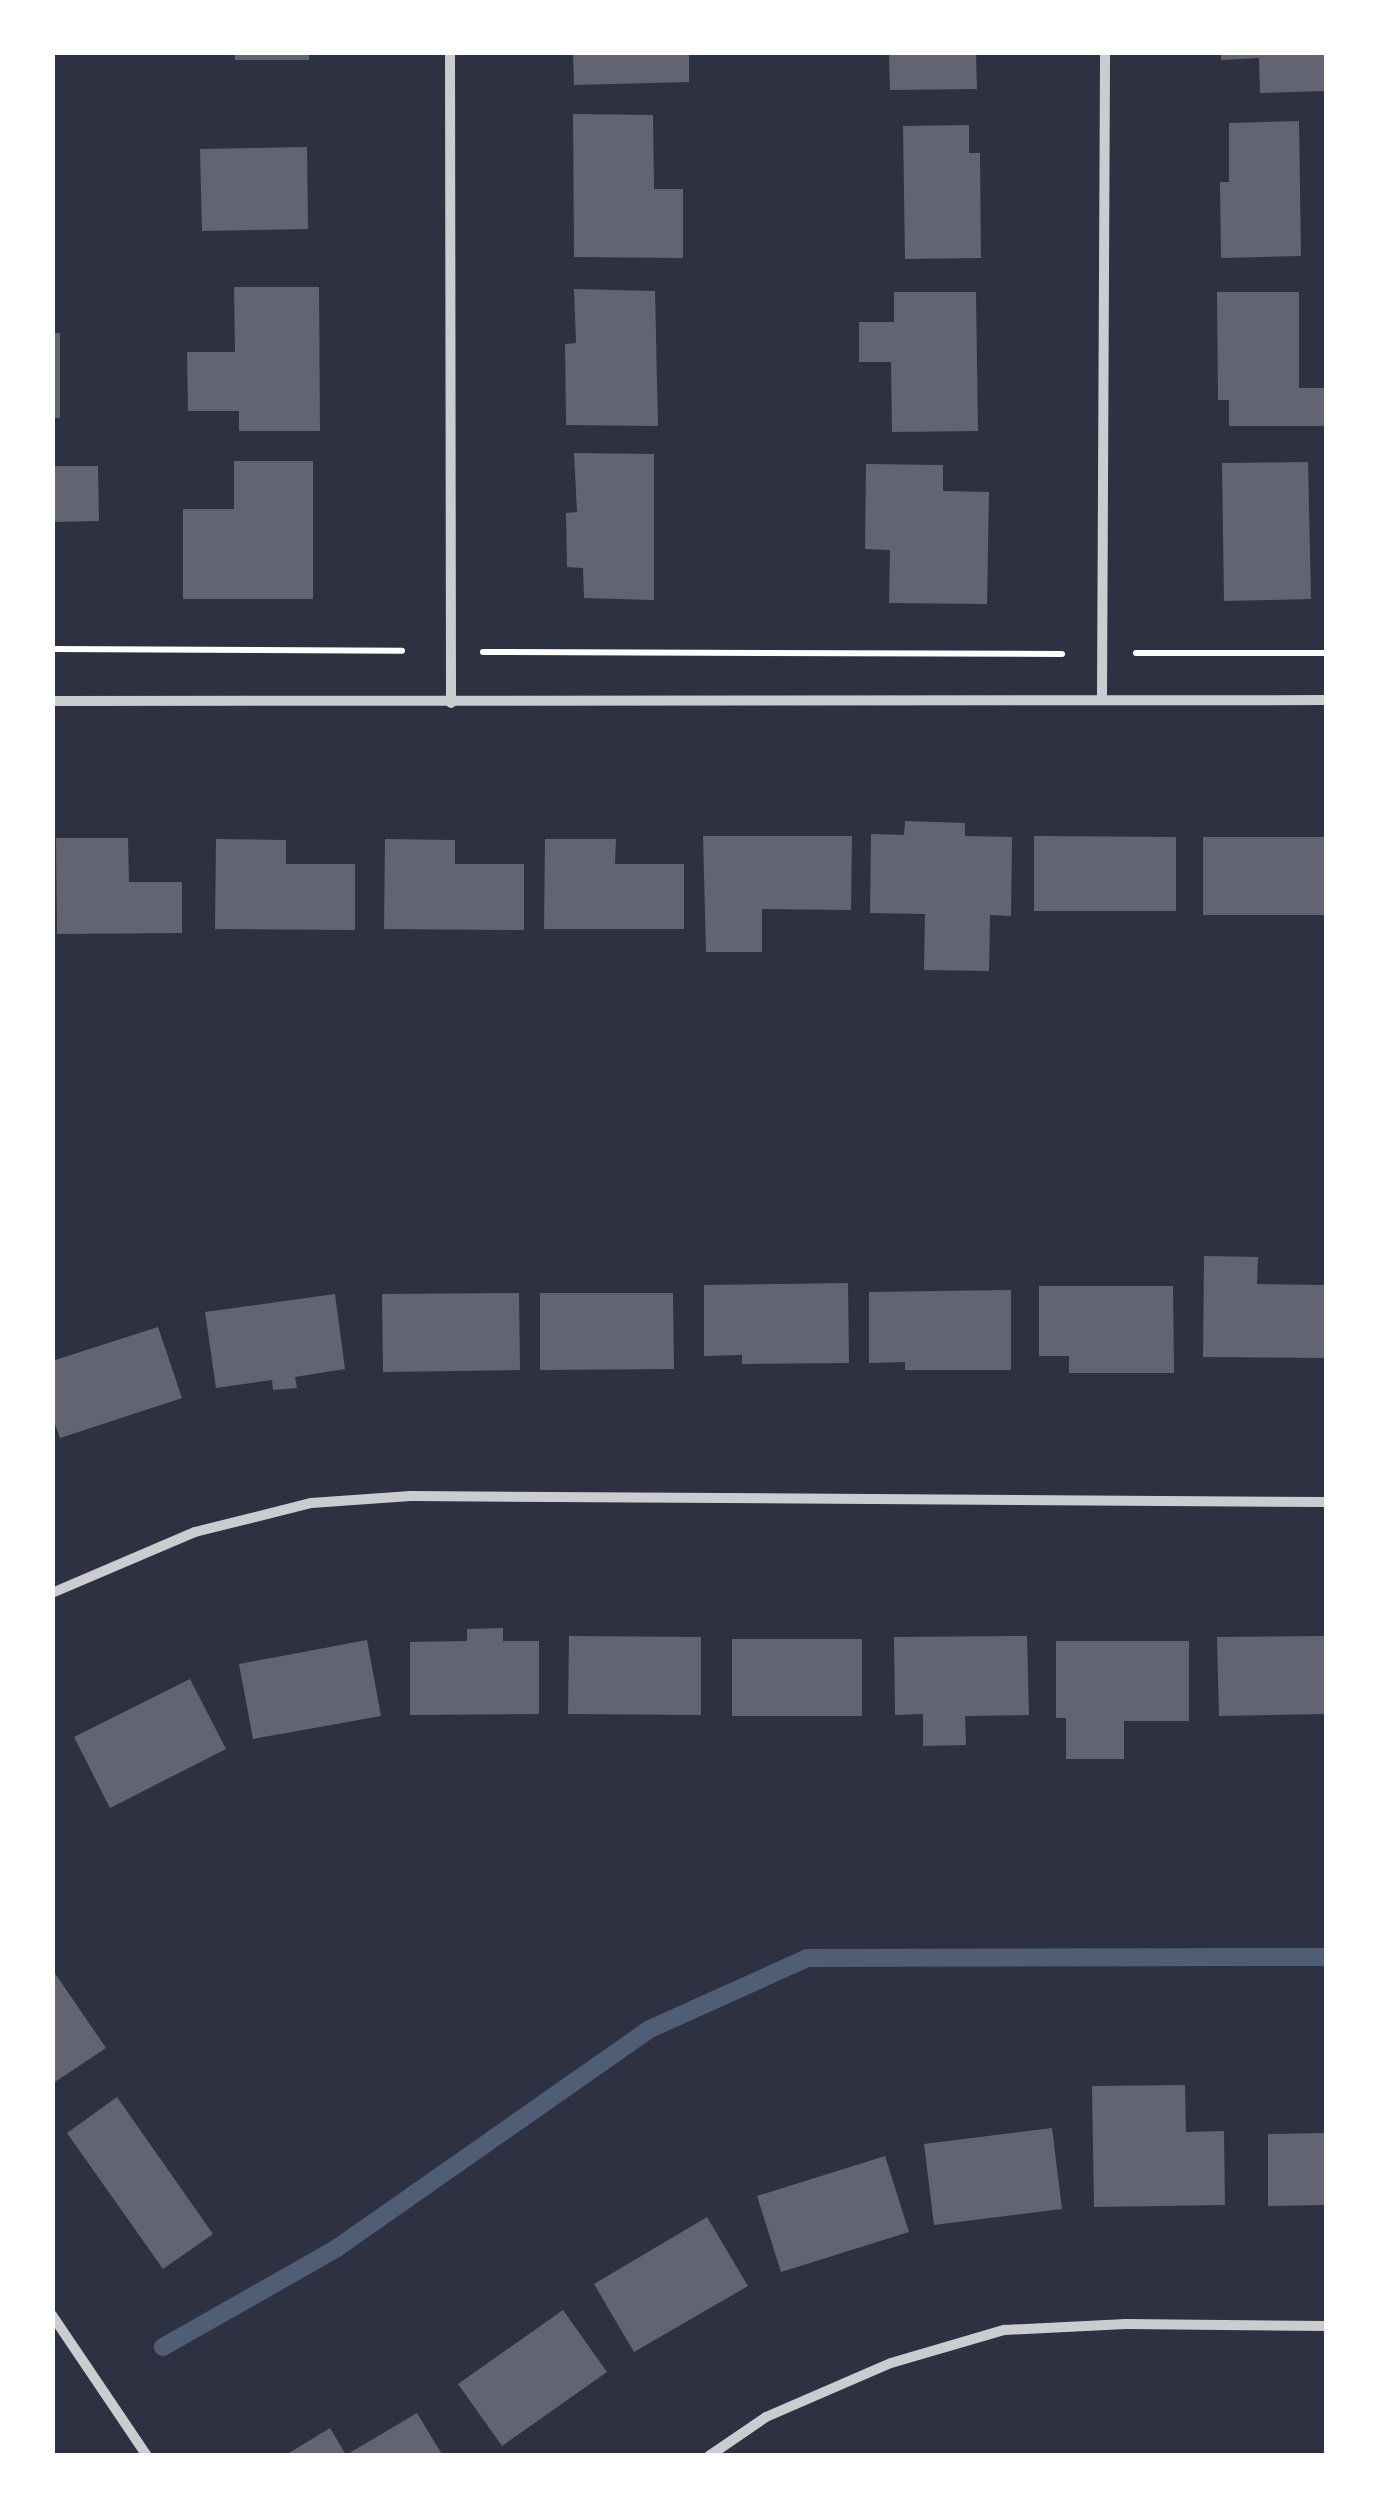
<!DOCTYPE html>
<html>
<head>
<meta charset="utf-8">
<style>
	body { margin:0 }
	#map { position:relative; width:1379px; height:2508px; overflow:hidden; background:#2d3142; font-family:Spectral,serif }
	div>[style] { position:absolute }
	.stream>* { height:18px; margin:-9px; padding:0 9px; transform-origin:9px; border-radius:9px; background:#4f5d75 }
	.building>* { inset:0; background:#626471 }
	.path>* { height:6px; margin:-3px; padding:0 3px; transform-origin:3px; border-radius:3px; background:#fff }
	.minor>* { height:10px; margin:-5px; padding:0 5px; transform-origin:5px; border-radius:5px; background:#caccd0 }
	span { translate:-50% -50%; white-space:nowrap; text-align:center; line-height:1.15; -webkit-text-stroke:10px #fff; paint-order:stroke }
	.frame { position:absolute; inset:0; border:55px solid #fff; pointer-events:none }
</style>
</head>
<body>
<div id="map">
	<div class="stream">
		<div style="left:163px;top:2347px;width:200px;rotate:-29.6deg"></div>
		<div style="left:337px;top:2248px;width:382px;rotate:-35deg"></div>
		<div style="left:650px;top:2029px;width:172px;rotate:-24.3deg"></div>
		<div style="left:807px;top:1958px;width:519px;rotate:-0.11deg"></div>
	</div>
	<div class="building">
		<div style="clip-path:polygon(235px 52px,309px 52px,309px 60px,235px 60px)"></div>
		<div style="clip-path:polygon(573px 52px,689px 52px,689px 82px,574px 85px)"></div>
		<div style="clip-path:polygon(889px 52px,976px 52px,977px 89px,890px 90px)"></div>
		<div style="clip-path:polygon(1221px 52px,1326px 52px,1326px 91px,1260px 93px,1259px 58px,1221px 60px)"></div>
		<div style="clip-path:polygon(573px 114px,653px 115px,654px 189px,683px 189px,683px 258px,574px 257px)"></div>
		<div style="clip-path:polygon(1299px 121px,1301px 256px,1221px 258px,1220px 182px,1229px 182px,1229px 123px)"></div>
		<div style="clip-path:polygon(969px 125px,969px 153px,980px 153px,981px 258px,905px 259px,903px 126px)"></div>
		<div style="clip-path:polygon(307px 147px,308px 229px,202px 231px,200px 149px)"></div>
		<div style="clip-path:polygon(234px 287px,319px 287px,320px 431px,239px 431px,239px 411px,188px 411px,187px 352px,235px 352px)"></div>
		<div style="clip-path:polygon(574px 289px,655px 291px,658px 426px,566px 425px,565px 344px,576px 343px)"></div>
		<div style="clip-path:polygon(894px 292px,976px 292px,978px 431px,892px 432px,891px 362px,859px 362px,859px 322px,894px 322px)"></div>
		<div style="clip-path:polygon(1217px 292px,1299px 292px,1299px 388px,1325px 388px,1325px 426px,1229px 426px,1229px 400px,1218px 400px)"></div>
		<div style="clip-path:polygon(52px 333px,60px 333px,60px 418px,52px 418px)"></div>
		<div style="clip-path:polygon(574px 453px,654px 454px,654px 600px,584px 598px,583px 568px,567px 567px,566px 513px,577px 512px)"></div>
		<div style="clip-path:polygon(234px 461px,313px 461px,313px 599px,183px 599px,183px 509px,234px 509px)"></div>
		<div style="clip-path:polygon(1308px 462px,1311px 599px,1224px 601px,1222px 463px)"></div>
		<div style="clip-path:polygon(866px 464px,943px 465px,943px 491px,989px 492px,987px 604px,889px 603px,890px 550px,865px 549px)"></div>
		<div style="clip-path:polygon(52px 466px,98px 466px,99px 521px,52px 522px)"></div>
		<div style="clip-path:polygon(905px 821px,965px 823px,965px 836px,1012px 837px,1011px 916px,990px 915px,989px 971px,924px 970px,925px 914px,870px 913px,871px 834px,904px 835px)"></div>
		<div style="clip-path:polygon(703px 836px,852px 836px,851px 910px,762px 909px,762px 952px,706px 952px)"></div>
		<div style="clip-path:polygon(1034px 836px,1176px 837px,1176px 911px,1034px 911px)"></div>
		<div style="clip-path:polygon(1203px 837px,1326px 837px,1326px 915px,1203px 915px)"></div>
		<div style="clip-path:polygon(56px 838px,128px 838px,129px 882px,182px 882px,182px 933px,57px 934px)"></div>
		<div style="clip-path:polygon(216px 839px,286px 840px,286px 864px,355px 864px,355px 930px,215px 929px)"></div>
		<div style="clip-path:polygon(385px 839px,455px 840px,455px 864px,524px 864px,524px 930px,384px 929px)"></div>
		<div style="clip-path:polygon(545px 839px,616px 839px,615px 864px,684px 864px,684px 929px,544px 929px)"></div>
		<div style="clip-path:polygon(1204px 1256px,1258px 1257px,1257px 1284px,1326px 1285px,1326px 1358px,1203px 1357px)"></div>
		<div style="clip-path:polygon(848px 1283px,849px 1363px,742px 1364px,742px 1355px,704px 1356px,704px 1285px)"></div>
		<div style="clip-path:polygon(1039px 1286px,1173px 1286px,1174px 1373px,1069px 1373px,1069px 1356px,1039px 1356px)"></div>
		<div style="clip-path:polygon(1011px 1290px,1011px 1370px,905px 1370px,905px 1362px,869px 1363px,869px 1292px)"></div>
		<div style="clip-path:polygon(519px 1293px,520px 1370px,383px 1372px,382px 1294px)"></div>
		<div style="clip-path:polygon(540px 1293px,673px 1293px,674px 1369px,540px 1370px)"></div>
		<div style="clip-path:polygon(335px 1294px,345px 1369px,295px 1377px,297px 1388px,273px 1390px,272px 1380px,216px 1388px,205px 1312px)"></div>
		<div style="clip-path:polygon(158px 1327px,182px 1398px,60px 1438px,52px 1416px,52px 1361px)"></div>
		<div style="clip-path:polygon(503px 1628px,503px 1641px,539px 1641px,539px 1714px,410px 1715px,410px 1642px,467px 1641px,467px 1629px)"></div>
		<div style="clip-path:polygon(569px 1636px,701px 1637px,701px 1715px,568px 1714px)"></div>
		<div style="clip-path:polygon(1027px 1636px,1029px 1715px,965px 1716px,966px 1745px,923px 1746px,923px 1714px,895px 1715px,894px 1637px)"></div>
		<div style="clip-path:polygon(1326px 1636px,1326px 1714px,1219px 1716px,1217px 1637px)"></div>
		<div style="clip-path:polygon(732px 1639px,862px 1639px,862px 1716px,732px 1716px)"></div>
		<div style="clip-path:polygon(367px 1640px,381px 1716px,253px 1739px,239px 1664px)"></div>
		<div style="clip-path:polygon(1056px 1641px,1189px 1641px,1189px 1721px,1124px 1721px,1124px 1759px,1066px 1759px,1066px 1718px,1056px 1718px)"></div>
		<div style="clip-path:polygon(190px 1679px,226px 1749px,110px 1808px,74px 1737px)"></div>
		<div style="clip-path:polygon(52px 1969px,106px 2048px,52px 2084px)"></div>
		<div style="clip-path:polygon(1185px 2085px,1186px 2132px,1224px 2131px,1225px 2205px,1094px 2207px,1092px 2086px)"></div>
		<div style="clip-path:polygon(117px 2097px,213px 2234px,163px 2269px,67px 2133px)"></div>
		<div style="clip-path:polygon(1052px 2128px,1062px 2209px,934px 2225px,924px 2144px)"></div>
		<div style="clip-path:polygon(1326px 2133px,1326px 2205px,1268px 2206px,1268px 2134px)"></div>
		<div style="clip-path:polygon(885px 2156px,909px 2232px,781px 2272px,757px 2196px)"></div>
		<div style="clip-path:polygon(707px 2217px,748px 2286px,634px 2352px,594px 2284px)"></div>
		<div style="clip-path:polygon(563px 2310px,607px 2372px,502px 2446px,458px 2384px)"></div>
		<div style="clip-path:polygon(417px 2413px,443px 2456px,291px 2456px,289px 2453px,330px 2428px,346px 2455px)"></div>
	</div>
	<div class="path">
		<div style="left:52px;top:649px;width:350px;rotate:0.3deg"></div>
		<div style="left:483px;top:652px;width:579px;rotate:0.2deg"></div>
		<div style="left:1136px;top:653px;width:190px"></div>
	</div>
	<div class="minor">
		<div style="left:450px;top:52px;width:651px;rotate:89.91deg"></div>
		<div style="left:1102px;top:698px;width:646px;rotate:-89.73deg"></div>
		<div style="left:52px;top:701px;width:1274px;rotate:-0.04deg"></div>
		<div style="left:52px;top:1593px;width:155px;rotate:-23.1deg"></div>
		<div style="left:195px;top:1532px;width:120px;rotate:-14deg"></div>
		<div style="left:311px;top:1503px;width:100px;rotate:-4deg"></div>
		<div style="left:411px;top:1496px;width:915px;rotate:0.38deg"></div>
		<div style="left:52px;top:2315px;width:170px;rotate:56deg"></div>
		<div style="left:709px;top:2456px;width:69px;rotate:-34.4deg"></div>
		<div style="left:766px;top:2417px;width:136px;rotate:-23.4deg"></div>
		<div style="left:891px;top:2363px;width:118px;rotate:-16.3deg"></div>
		<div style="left:1004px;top:2330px;width:122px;rotate:-2.8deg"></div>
		<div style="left:1126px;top:2324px;width:200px;rotate:0.6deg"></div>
	</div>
	<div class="frame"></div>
</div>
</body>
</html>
